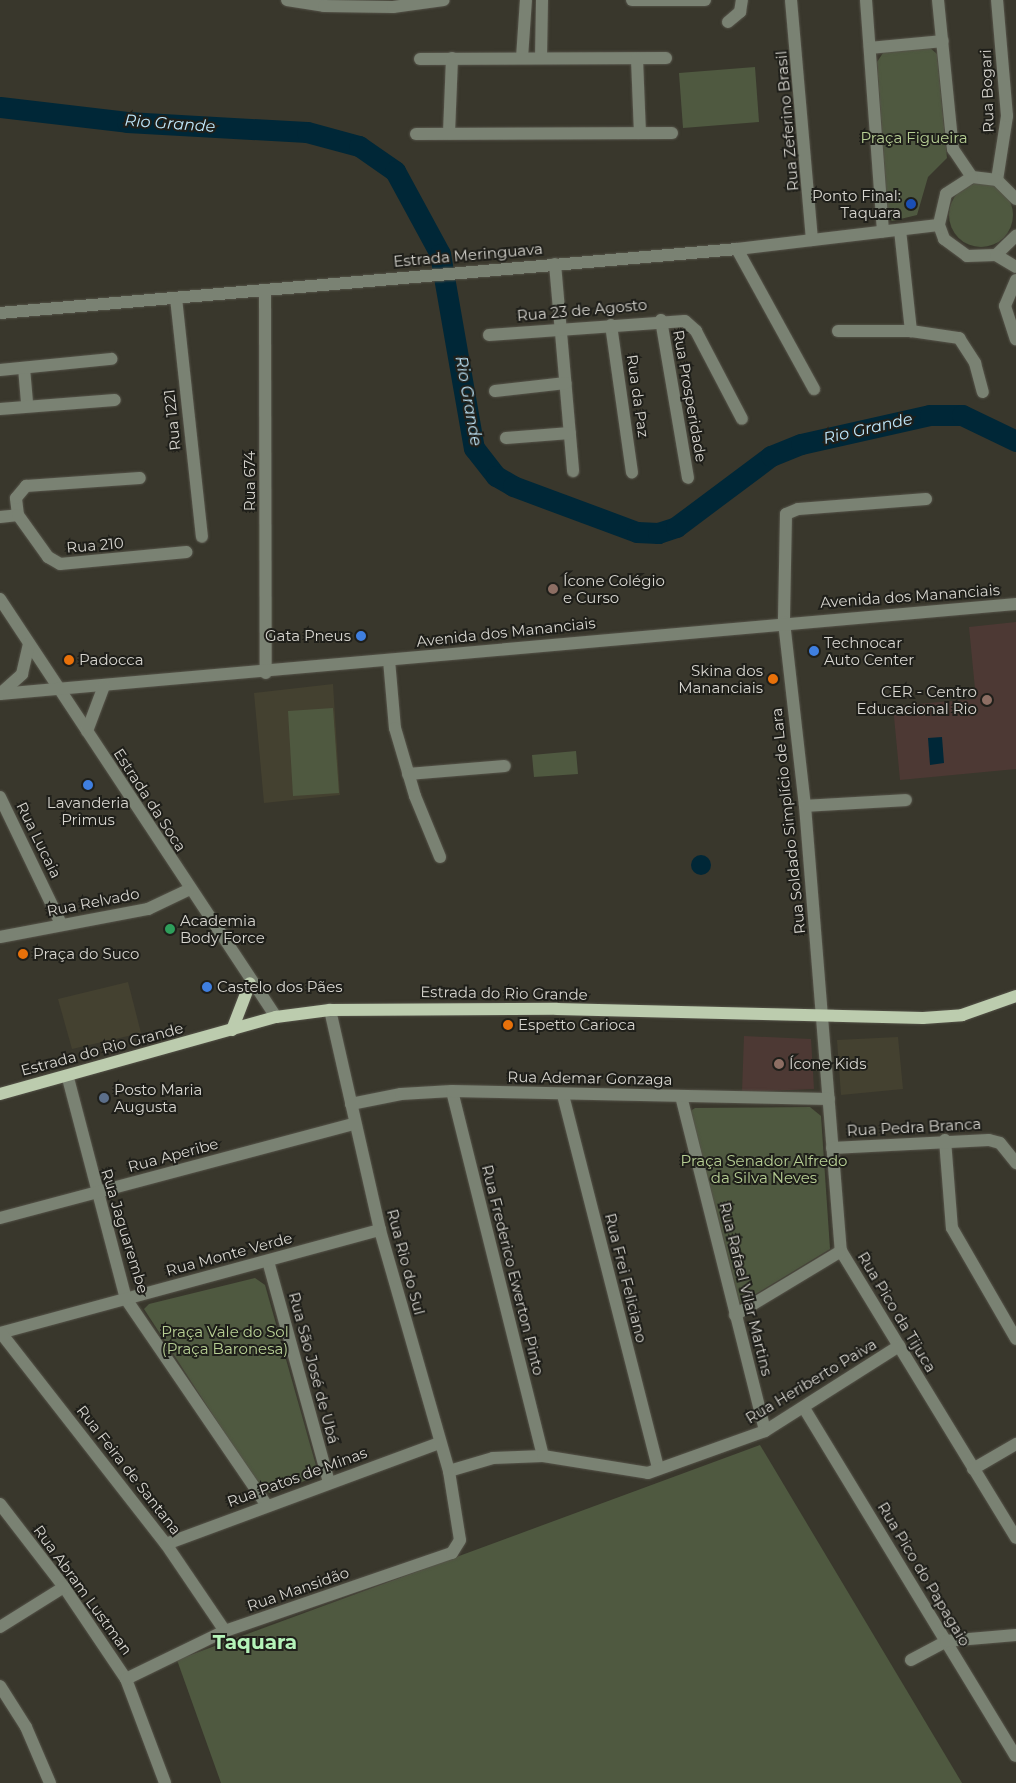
<!DOCTYPE html>
<html>
<head>
<meta charset="utf-8">
<style>
	body { margin:0 }
	#map { position:relative; width:1016px; height:1783px; overflow:hidden; background:#39372c; font-family:Montserrat,sans-serif }
	div>[style] { position:absolute }
	.built>* { inset:0; background:#444130 }
	.education>* { inset:0; background:#4d3934 }
	.green>* { inset:0; background:#4f5940 }
	.round { border-radius:50% }
	.water>* { inset:0; background:#002737 }
	.river>* { height:21px; margin:-10.5px; padding:0 10.5px; transform-origin:10.5px; border-radius:10.5px; background:#002737 }
	.roads { filter:drop-shadow(0 0 1px #555349) drop-shadow(0 0 1px #555349) }
	.minor>* { height:12px; margin:-6px; padding:0 6px; transform-origin:6px; border-radius:6px; background:#7a8273 }
	.major>* { height:12px; margin:-6px; padding:0 6px; transform-origin:6px; border-radius:6px; background:#bcccae }
	.dots>* { width:14px; height:14px; translate:-50% -50%; box-sizing:border-box; border:2px solid #1f1f1a; border-radius:50% }
	span { translate:-50% -50%; white-space:nowrap; text-align:center; line-height:1.15; -webkit-text-stroke:4px #1f1f1a; paint-order:stroke }
	.street-label { font-size:15px; color:#d6d4ce }
	.park-label { font-size:15px; color:#b7cf94 }
	.poi-label { font-size:15px; color:#d6d4ce }
	.right { translate:-100% -50%; text-align:right }
	.left { translate:0 -50%; text-align:left }
	.water-label { font-size:16px; color:#c0e8fc; font-style:italic }
	.district-label { font-size:20px; color:#b5f4ba; font-weight:700 }
</style>
</head>
<body>
<div id="map">
	<div class="built">
		<div style="clip-path:polygon(333px 684px,340px 795px,264px 803px,254px 693px)"></div>
		<div style="clip-path:polygon(128px 982px,141px 1033px,72px 1049px,58px 999px)"></div>
		<div style="clip-path:polygon(898px 1037px,903px 1089px,841px 1095px,837px 1040px)"></div>
	</div>
	<div class="education">
		<div style="clip-path:polygon(1016px 622px,1016px 769px,900px 780px,893px 706px,976px 699px,969px 627px)"></div>
		<div style="clip-path:polygon(744px 1036px,811px 1039px,814px 1089px,742px 1092px)"></div>
	</div>
	<div class="green">
		<div style="clip-path:polygon(929px 47px,937px 54px,947px 158px,928px 177px,917px 215px,892px 221px,888px 217px,877px 62px,885px 50px)"></div>
		<div style="clip-path:polygon(755px 67px,759px 122px,683px 128px,679px 73px)"></div>
		<div class="round" style="left:949px;top:183px;width:64px;height:64px"></div>
		<div style="clip-path:polygon(333px 708px,339px 793px,293px 796px,288px 711px)"></div>
		<div style="clip-path:polygon(576px 751px,578px 774px,534px 777px,532px 755px)"></div>
		<div style="clip-path:polygon(695px 1108px,810px 1107px,821px 1116px,830px 1249px,741px 1303px,737px 1302px,689px 1112px)"></div>
		<div style="clip-path:polygon(255px 1278px,265px 1285px,317px 1469px,313px 1478px,270px 1493px,261px 1489px,144px 1309px,149px 1304px)"></div>
		<div style="clip-path:polygon(760px 1445px,962px 1783px,221px 1783px,177px 1660px)"></div>
	</div>
	<div class="water">
		<div style="clip-path:polygon(942px 737px,944px 763px,930px 765px,928px 738px)"></div>
		<div class="round" style="left:691px;top:855px;width:20px;height:20px"></div>
	</div>
	<div class="river">
		<div style="left:0;top:107px;width:128px;rotate:6.7deg"></div>
		<div style="left:127px;top:122px;width:180px;rotate:3.2deg"></div>
		<div style="left:307px;top:132px;width:54px;rotate:15.1deg"></div>
		<div style="left:359px;top:146px;width:44px;rotate:34.8deg"></div>
		<div style="left:395px;top:171px;width:94px;rotate:61.5deg"></div>
		<div style="left:440px;top:254px;width:197px;rotate:80.1deg"></div>
		<div style="left:474px;top:448px;width:36px;rotate:52deg"></div>
		<div style="left:496px;top:476px;width:20px;rotate:30deg"></div>
		<div style="left:513px;top:486px;width:132px;rotate:20.4deg"></div>
		<div style="left:637px;top:532px;width:21px;rotate:3deg"></div>
		<div style="left:658px;top:533px;width:19px;rotate:-18deg"></div>
		<div style="left:676px;top:527px;width:119px;rotate:-36.8deg"></div>
		<div style="left:771px;top:456px;width:32px;rotate:-22deg"></div>
		<div style="left:801px;top:444px;width:132px;rotate:-12.7deg"></div>
		<div style="left:930px;top:415px;width:32px"></div>
		<div style="left:962px;top:415px;width:60px;rotate:25.7deg"></div>
	</div>
	<div class="roads">
		<div class="minor">
			<div style="left:287px;top:0;width:37px;rotate:9deg"></div>
			<div style="left:324px;top:6px;width:69px;rotate:0.8deg"></div>
			<div style="left:393px;top:7px;width:51px;rotate:-7.8deg"></div>
			<div style="left:632px;top:0;width:73px"></div>
			<div style="left:791px;top:0;width:241px;rotate:85deg"></div>
			<div style="left:866px;top:0;width:232px;rotate:85.8deg"></div>
			<div style="left:938px;top:0;width:150px;rotate:84.3deg"></div>
			<div style="left:953px;top:149px;width:34px;rotate:56deg"></div>
			<div style="left:728px;top:22px;width:16px;rotate:-40deg"></div>
			<div style="left:740px;top:12px;width:12px;rotate:-81deg"></div>
			<div style="left:870px;top:48px;width:73px;rotate:-5.5deg"></div>
			<div style="left:522px;top:58px;width:58px;rotate:-86.1deg"></div>
			<div style="left:541px;top:58px;width:58px;rotate:-89deg"></div>
			<div style="left:420px;top:59px;width:246px;rotate:-0.2deg"></div>
			<div style="left:637px;top:59px;width:74px;rotate:87.7deg"></div>
			<div style="left:449px;top:133px;width:75px;rotate:-87.7deg"></div>
			<div style="left:416px;top:134px;width:256px;rotate:-0.2deg"></div>
			<div style="left:997px;top:180px;width:65px;rotate:-81.1deg"></div>
			<div style="left:1007px;top:116px;width:116px;rotate:-94.9deg"></div>
			<div style="left:1016px;top:199px;width:27px;rotate:-135deg"></div>
			<div style="left:997px;top:180px;width:25px;rotate:-173deg"></div>
			<div style="left:972px;top:177px;width:31px;rotate:147deg"></div>
			<div style="left:946px;top:194px;width:32px;rotate:103deg"></div>
			<div style="left:939px;top:225px;width:15px;rotate:70deg"></div>
			<div style="left:944px;top:239px;width:29px;rotate:36deg"></div>
			<div style="left:967px;top:256px;width:29px;rotate:-2deg"></div>
			<div style="left:996px;top:255px;width:28px;rotate:-44deg"></div>
			<div style="left:900px;top:230px;width:102px;rotate:83.8deg"></div>
			<div style="left:737px;top:249px;width:160px;rotate:61.2deg"></div>
			<div style="left:996px;top:255px;width:23px;rotate:31deg"></div>
			<div style="left:555px;top:264px;width:208px;rotate:85deg"></div>
			<div style="left:1016px;top:280px;width:28px;rotate:113deg"></div>
			<div style="left:1005px;top:306px;width:35px;rotate:72deg"></div>
			<div style="left:265px;top:290px;width:383px;rotate:89.9deg"></div>
			<div style="left:176px;top:298px;width:240px;rotate:83.8deg"></div>
			<div style="left:0;top:313px;width:740px;rotate:-4.96deg"></div>
			<div style="left:737px;top:249px;width:203px;rotate:-6.8deg"></div>
			<div style="left:661px;top:320px;width:160px;rotate:80.3deg"></div>
			<div style="left:611px;top:325px;width:149px;rotate:81.9deg"></div>
			<div style="left:838px;top:331px;width:73px"></div>
			<div style="left:911px;top:331px;width:49px;rotate:8.3deg"></div>
			<div style="left:959px;top:338px;width:30px;rotate:57deg"></div>
			<div style="left:975px;top:363px;width:30px;rotate:75deg"></div>
			<div style="left:489px;top:335px;width:196px;rotate:-4.1deg"></div>
			<div style="left:685px;top:321px;width:15px;rotate:42deg"></div>
			<div style="left:696px;top:331px;width:99px;rotate:62.4deg"></div>
			<div style="left:24px;top:368px;width:38px;rotate:85deg"></div>
			<div style="left:0;top:370px;width:112px;rotate:-5.7deg"></div>
			<div style="left:495px;top:391px;width:71px;rotate:-6.4deg"></div>
			<div style="left:0;top:409px;width:115px;rotate:-4.5deg"></div>
			<div style="left:506px;top:438px;width:64px;rotate:-4.5deg"></div>
			<div style="left:926px;top:499px;width:128px;rotate:175.5deg"></div>
			<div style="left:798px;top:509px;width:13px;rotate:157deg"></div>
			<div style="left:786px;top:514px;width:108px;rotate:91.1deg"></div>
			<div style="left:784px;top:622px;width:185px;rotate:83.5deg"></div>
			<div style="left:805px;top:806px;width:446px;rotate:85.4deg"></div>
			<div style="left:841px;top:1251px;width:336px;rotate:58.6deg"></div>
			<div style="left:18px;top:515px;width:17px;rotate:-97deg"></div>
			<div style="left:16px;top:498px;width:16px;rotate:-50deg"></div>
			<div style="left:26px;top:486px;width:114px;rotate:-4deg"></div>
			<div style="left:0;top:517px;width:18px;rotate:-6deg"></div>
			<div style="left:18px;top:515px;width:52px;rotate:54.5deg"></div>
			<div style="left:48px;top:557px;width:14px;rotate:30deg"></div>
			<div style="left:60px;top:564px;width:127px;rotate:-5.4deg"></div>
			<div style="left:0;top:599px;width:501px;rotate:56.56deg"></div>
			<div style="left:389px;top:660px;width:68px;rotate:85deg"></div>
			<div style="left:395px;top:728px;width:71px;rotate:73.6deg"></div>
			<div style="left:415px;top:796px;width:66px;rotate:67.7deg"></div>
			<div style="left:0;top:694px;width:1020px;rotate:-5.06deg"></div>
			<div style="left:0;top:694px;width:30px;rotate:-42deg"></div>
			<div style="left:22px;top:674px;width:31px;rotate:-77deg"></div>
			<div style="left:87px;top:731px;width:48px;rotate:-69.3deg"></div>
			<div style="left:408px;top:774px;width:97px;rotate:-4.7deg"></div>
			<div style="left:0;top:797px;width:141px;rotate:64.3deg"></div>
			<div style="left:805px;top:806px;width:101px;rotate:-3.4deg"></div>
			<div style="left:0;top:937px;width:151px;rotate:-10.7deg"></div>
			<div style="left:148px;top:909px;width:44px;rotate:-25.4deg"></div>
			<div style="left:68px;top:1078px;width:228px;rotate:75.3deg"></div>
			<div style="left:126px;top:1299px;width:248px;rotate:55.7deg"></div>
			<div style="left:452px;top:1091px;width:376px;rotate:76deg"></div>
			<div style="left:563px;top:1095px;width:386px;rotate:75.7deg"></div>
			<div style="left:681px;top:1096px;width:345px;rotate:75.9deg"></div>
			<div style="left:351px;top:1104px;width:51px;rotate:-11.3deg"></div>
			<div style="left:401px;top:1094px;width:51px;rotate:-3.4deg"></div>
			<div style="left:452px;top:1091px;width:377px;rotate:1.2deg"></div>
			<div style="left:945px;top:1140px;width:88px;rotate:85.5deg"></div>
			<div style="left:952px;top:1228px;width:128px;rotate:60deg"></div>
			<div style="left:832px;top:1148px;width:157px;rotate:-2.9deg"></div>
			<div style="left:989px;top:1140px;width:11px;rotate:15deg"></div>
			<div style="left:1000px;top:1143px;width:26px;rotate:51deg"></div>
			<div style="left:0;top:1218px;width:366px;rotate:-14.9deg"></div>
			<div style="left:268px;top:1261px;width:230px;rotate:74.6deg"></div>
			<div style="left:735px;top:1315px;width:124px;rotate:-31.1deg"></div>
			<div style="left:0;top:1333px;width:394px;rotate:-15.2deg"></div>
			<div style="left:1px;top:1333px;width:268px;rotate:52deg"></div>
			<div style="left:166px;top:1544px;width:105px;rotate:55.9deg"></div>
			<div style="left:804px;top:1408px;width:407px;rotate:58.7deg"></div>
			<div style="left:973px;top:1469px;width:50px;rotate:-30.2deg"></div>
			<div style="left:449px;top:1471px;width:46px;rotate:-16.5deg"></div>
			<div style="left:493px;top:1458px;width:50px;rotate:-2.3deg"></div>
			<div style="left:543px;top:1456px;width:106px;rotate:9.2deg"></div>
			<div style="left:648px;top:1473px;width:124px;rotate:-19.7deg"></div>
			<div style="left:765px;top:1431px;width:159px;rotate:-32.4deg"></div>
			<div style="left:0;top:1504px;width:105px;rotate:52.4deg"></div>
			<div style="left:64px;top:1587px;width:111px;rotate:56deg"></div>
			<div style="left:126px;top:1679px;width:111px;rotate:69.4deg"></div>
			<div style="left:166px;top:1544px;width:291px;rotate:-20.3deg"></div>
			<div style="left:0;top:1627px;width:75px;rotate:-32deg"></div>
			<div style="left:911px;top:1660px;width:40px;rotate:-28deg"></div>
			<div style="left:946px;top:1641px;width:70px;rotate:-4.9deg"></div>
			<div style="left:126px;top:1679px;width:110px;rotate:-25.9deg"></div>
			<div style="left:225px;top:1631px;width:240px;rotate:-19deg"></div>
			<div style="left:452px;top:1553px;width:15px;rotate:-58deg"></div>
			<div style="left:460px;top:1540px;width:70px;rotate:-99.1deg"></div>
			<div style="left:449px;top:1471px;width:251px;rotate:-106deg"></div>
			<div style="left:380px;top:1230px;width:226px;rotate:-102.8deg"></div>
			<div style="left:0;top:1686px;width:49px;rotate:57.6deg"></div>
			<div style="left:26px;top:1727px;width:61px;rotate:66.8deg"></div>
		</div>
		<div class="major">
			<div style="left:232px;top:1030px;width:50px;rotate:-69deg"></div>
			<div style="left:0;top:1094px;width:287px;rotate:-15.6deg"></div>
			<div style="left:276px;top:1017px;width:54px;rotate:-7.4deg"></div>
			<div style="left:330px;top:1010px;width:227px;rotate:-0.3deg"></div>
			<div style="left:557px;top:1009px;width:366px;rotate:1.4deg"></div>
			<div style="left:923px;top:1018px;width:39px;rotate:-4deg"></div>
			<div style="left:962px;top:1015px;width:57px;rotate:-19.4deg"></div>
		</div>
	</div>
	<div class="dots">
		<div style="left:911px;top:204px;background:#1a4fb4"></div>
		<div style="left:553px;top:589px;background:#8d6e63"></div>
		<div style="left:361px;top:636px;background:#3f7fe0"></div>
		<div style="left:814px;top:651px;background:#3f7fe0"></div>
		<div style="left:69px;top:660px;background:#e8710a"></div>
		<div style="left:773px;top:679px;background:#e8710a"></div>
		<div style="left:987px;top:700px;background:#8d6e63"></div>
		<div style="left:88px;top:785px;background:#3f7fe0"></div>
		<div style="left:170px;top:929px;background:#2e9e5b"></div>
		<div style="left:23px;top:954px;background:#e8710a"></div>
		<div style="left:207px;top:987px;background:#3f7fe0"></div>
		<div style="left:508px;top:1025px;background:#e8710a"></div>
		<div style="left:779px;top:1064px;background:#8d6e63"></div>
		<div style="left:104px;top:1098px;background:#5c6f8a"></div>
	</div>
	<div class="street-label">
		<span style="left:987px;top:91px;rotate:-92deg">Rua Bogari</span>
		<span style="left:787px;top:121px;rotate:-95deg">Rua Zeferino Brasil</span>
		<span style="left:468px;top:255px;rotate:-5deg">Estrada Meringuava</span>
		<span style="left:582px;top:310px;rotate:-5deg">Rua 23 de Agosto</span>
		<span style="left:638px;top:396px;rotate:82deg">Rua da Paz</span>
		<span style="left:690px;top:396px;rotate:80deg">Rua Prosperidade</span>
		<span style="left:172px;top:420px;rotate:-96deg">Rua 1221</span>
		<span style="left:250px;top:481px;rotate:-90deg">Rua 674</span>
		<span style="left:95px;top:545px;rotate:-5deg">Rua 210</span>
		<span style="left:910px;top:596px;rotate:-4deg">Avenida dos Mananciais</span>
		<span style="left:506px;top:632px;rotate:-6deg">Avenida dos Mananciais</span>
		<span style="left:150px;top:800px;rotate:57deg">Estrada da Soca</span>
		<span style="left:788px;top:821px;rotate:-96deg">Rua Soldado Simplício de Lara</span>
		<span style="left:39px;top:840px;rotate:64deg">Rua Lucaia</span>
		<span style="left:93px;top:902px;rotate:-11deg">Rua Relvado</span>
		<span style="left:504px;top:993px;rotate:1deg">Estrada do Rio Grande</span>
		<span style="left:102px;top:1049px;rotate:-15deg">Estrada do Rio Grande</span>
		<span style="left:590px;top:1078px;rotate:1deg">Rua Ademar Gonzaga</span>
		<span style="left:914px;top:1127px;rotate:-3deg">Rua Pedra Branca</span>
		<span style="left:173px;top:1155px;rotate:-15deg">Rua Aperibe</span>
		<span style="left:125px;top:1231px;rotate:73deg">Rua Jaguarembe</span>
		<span style="left:229px;top:1254px;rotate:-15deg">Rua Monte Verde</span>
		<span style="left:406px;top:1262px;rotate:75deg">Rua Rio do Sul</span>
		<span style="left:513px;top:1270px;rotate:76deg">Rua Frederico Ewerton Pinto</span>
		<span style="left:626px;top:1278px;rotate:76deg">Rua Frei Feliciano</span>
		<span style="left:746px;top:1289px;rotate:76deg">Rua Rafael Vilar Martins</span>
		<span style="left:897px;top:1312px;rotate:59deg">Rua Pico da Tijuca</span>
		<span style="left:314px;top:1368px;rotate:75deg">Rua São José de Ubá</span>
		<span style="left:811px;top:1381px;rotate:-31deg">Rua Heriberto Paiva</span>
		<span style="left:129px;top:1470px;rotate:52deg">Rua Feira de Santana</span>
		<span style="left:297px;top:1477px;rotate:-20deg">Rua Patos de Minas</span>
		<span style="left:924px;top:1574px;rotate:59deg">Rua Pico do Papagaio</span>
		<span style="left:298px;top:1589px;rotate:-19deg">Rua Mansidão</span>
		<span style="left:83px;top:1590px;rotate:54deg">Rua Abram Lustman</span>
	</div>
	<div class="park-label">
		<span style="left:914px;top:138px">Praça Figueira</span>
		<span style="left:764px;top:1169px">Praça Senador Alfredo<br>da Silva Neves</span>
		<span style="left:225px;top:1340px">Praça Vale do Sol<br>(Praça Baronesa)</span>
	</div>
	<div class="poi-label">
		<span class="right" style="left:901px;top:204px">Ponto Final:<br>Taquara</span>
		<span class="left" style="left:563px;top:589px">Ícone Colégio<br>e Curso</span>
		<span class="right" style="left:351px;top:636px">Gata Pneus</span>
		<span class="left" style="left:824px;top:651px">Technocar<br>Auto Center</span>
		<span class="left" style="left:79px;top:660px">Padocca</span>
		<span class="right" style="left:763px;top:679px">Skina dos<br>Mananciais</span>
		<span class="right" style="left:977px;top:700px">CER - Centro<br>Educacional Rio</span>
		<span style="left:88px;top:811px">Lavanderia<br>Primus</span>
		<span class="left" style="left:180px;top:929px">Academia<br>Body Force</span>
		<span class="left" style="left:33px;top:954px">Praça do Suco</span>
		<span class="left" style="left:217px;top:987px">Castelo dos Pães</span>
		<span class="left" style="left:518px;top:1025px">Espetto Carioca</span>
		<span class="left" style="left:789px;top:1064px">Ícone Kids</span>
		<span class="left" style="left:114px;top:1098px">Posto Maria<br>Augusta</span>
	</div>
	<div class="water-label">
		<span style="left:170px;top:124px;rotate:4deg">Rio Grande</span>
		<span style="left:468px;top:401px;rotate:80deg">Rio Grande</span>
		<span style="left:868px;top:429px;rotate:-13deg">Rio Grande</span>
	</div>
	<div class="district-label">
		<span style="left:255px;top:1642px">Taquara</span>
	</div>
</div>
</body>
</html>
